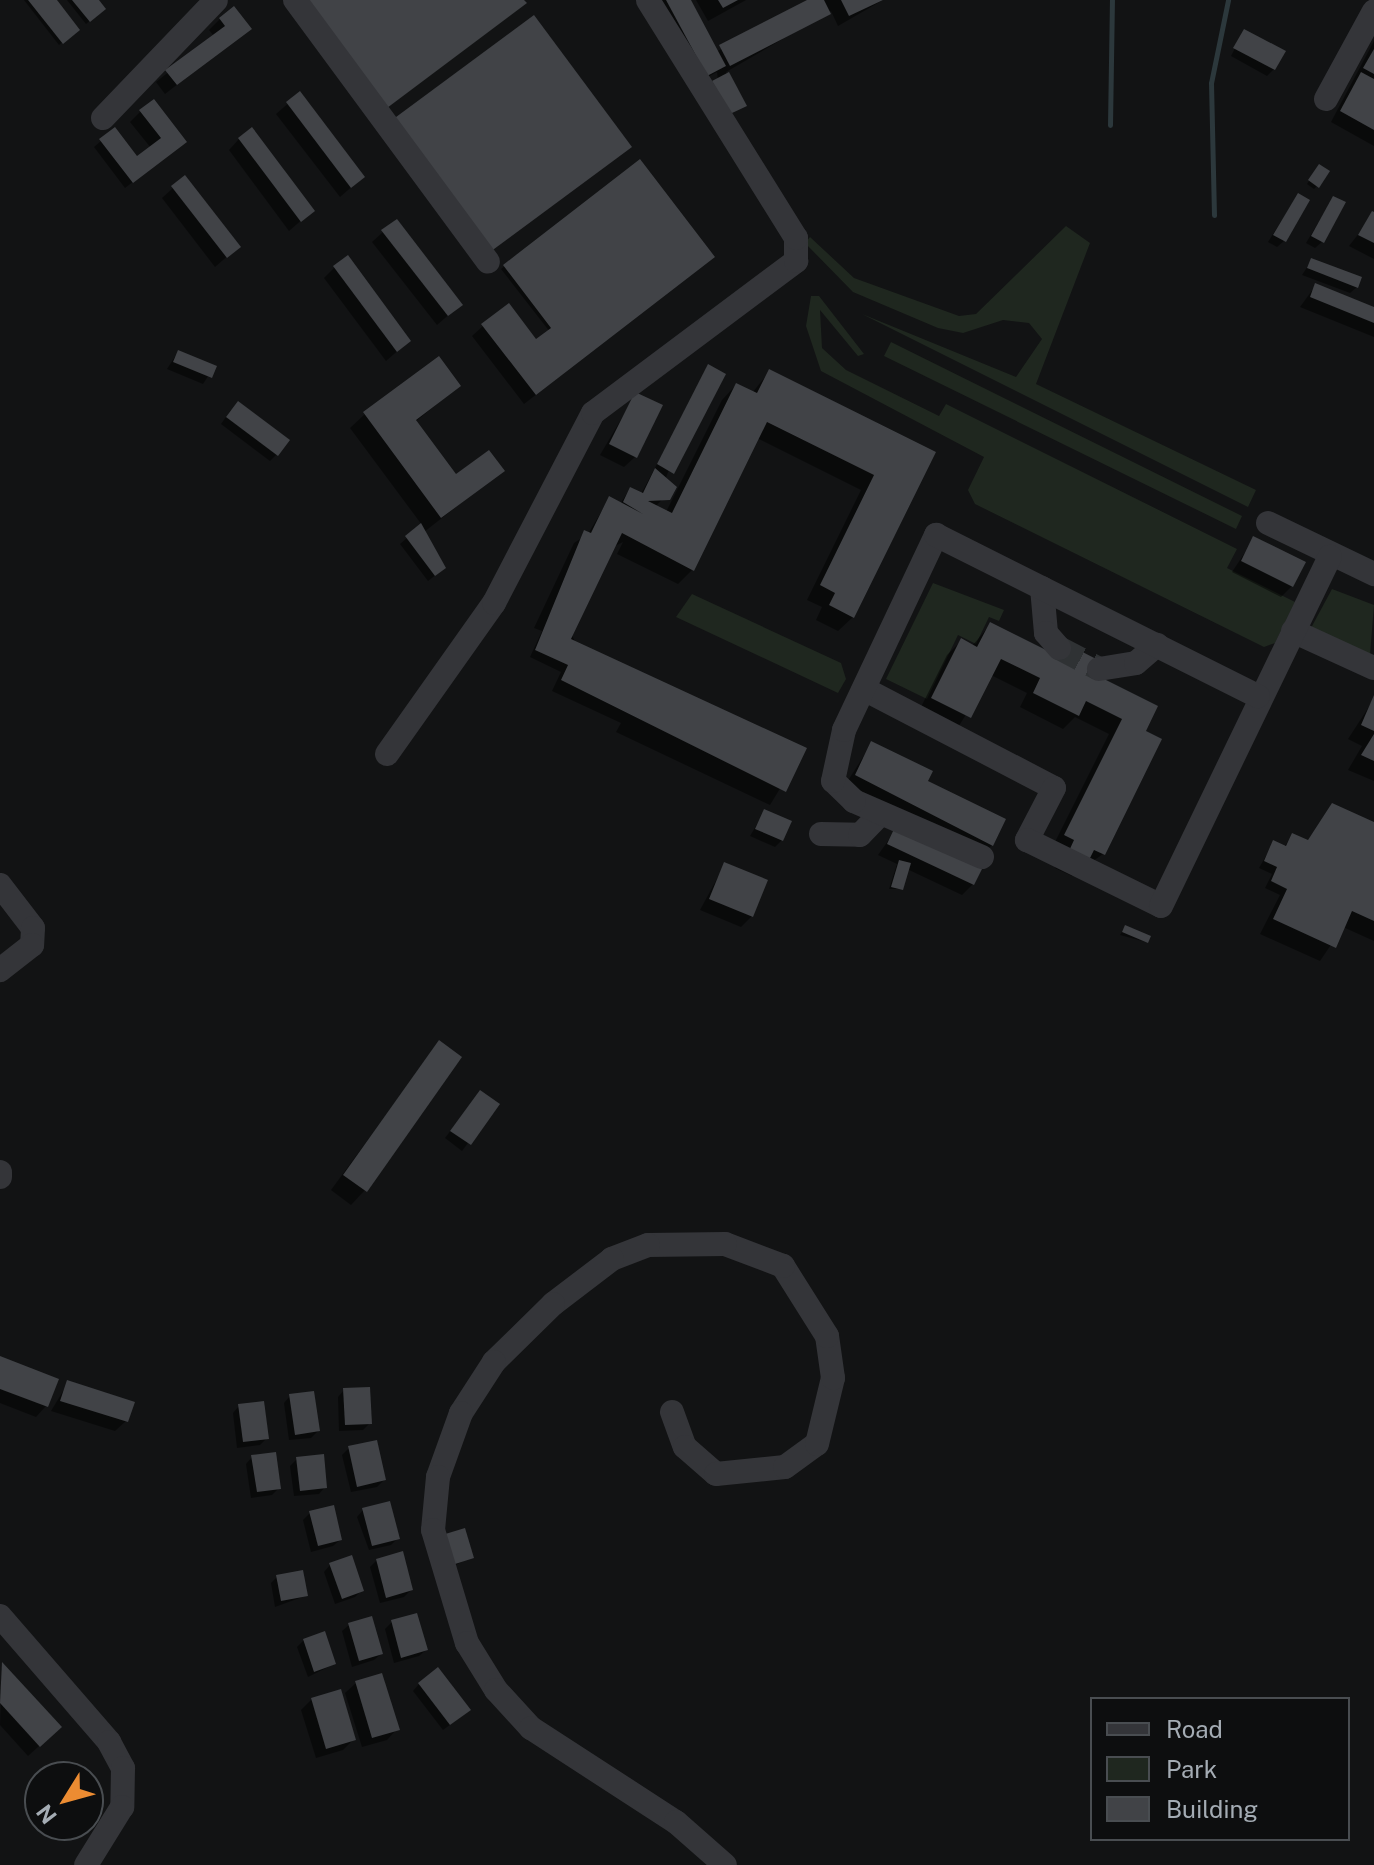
<!DOCTYPE html>
<html>
<head>
<meta charset="utf-8">
<style>
	body { margin:0 }
	#map { position:relative; width:1374px; height:1865px; overflow:hidden; background:#121314; font-family:"Public Sans",sans-serif }
	div>[style] { position:absolute }
	.green>* { inset:0; background:#1f271f }
	.shadow>* { inset:0; background:#0007 }
	.stream>* { height:5px; margin:-2.5px; padding:0 2.5px; transform-origin:2.5px; border-radius:2.5px; background:#2c383c }
	.building>* { inset:0; background:#414347 }
	.minor-tunnel>* { height:24px; margin-top:-12px; transform-origin:0; background:repeating-linear-gradient(90deg,#2f3234 0 24px,transparent 0 36px) }
	.minor>* { height:24px; margin:-12px; padding:0 12px; transform-origin:12px; border-radius:12px; background:#343539 }
	span { translate:-50% -50%; white-space:nowrap; text-align:center; line-height:1.15; -webkit-text-stroke:7px #0d0e0f; paint-order:stroke }
	.legend { position:absolute; left:1090px; top:1697px; width:260px; height:144px; box-sizing:border-box; background:#0d0e0f; border:2px solid #494d51; margin:0; padding:10px 14px; list-style:none; font-size:24px; color:#a4acb4 }
	.legend li { display:flex; align-items:center; gap:16px; height:40px }
	.legend b { width:40px; border:2px solid #494d51 }
	.north { position:absolute; left:24px; top:1761px; width:80px; height:80px; box-sizing:border-box; background:#0d0e0f; border:2px solid #494d51; border-radius:50%; rotate:233deg; font-size:22px; font-weight:700; line-height:32px; text-align:center; color:#a4acb4 }
	.north::after { content:''; display:block; margin:auto; width:28px; height:36px; background:#ec8c32; clip-path:polygon(50% 0,100% 100%,50% 72%,0 100%) }
</style>
</head>
<body>
<div id="map">
	<div class="green">
		<div style="clip-path:polygon(1066px 226px,1090px 243px,1036px 384px,1256px 490px,1248px 507px,862px 314px,1016px 377px,1042px 339px,1029px 323px,1003px 320px,963px 333px,938px 328px,853px 292px,805px 243px,810px 237px,854px 278px,959px 316px,976px 314px)"></div>
		<div style="clip-path:polygon(811px 296px,819px 296px,864px 354px,858px 356px,820px 310px,822px 348px,846px 370px,939px 416px,946px 404px,1237px 549px,1227px 568px,1295px 602px,1275px 643px,1264px 647px,975px 504px,968px 490px,984px 457px,821px 371px,806px 326px)"></div>
		<div style="clip-path:polygon(891px 342px,1242px 516px,1236px 529px,884px 356px)"></div>
		<div style="clip-path:polygon(933px 583px,1004px 610px,999px 621px,989px 617px,976px 644px,958px 635px,927px 699px,886px 679px)"></div>
		<div style="clip-path:polygon(1332px 589px,1374px 605px,1370px 655px,1311px 628px)"></div>
		<div style="clip-path:polygon(692px 594px,841px 663px,846px 679px,838px 693px,676px 617px)"></div>
	</div>
	<div class="shadow">
		<div style="clip-path:polygon(24px 0,54px 0,77px 30px,59px 45px)"></div>
		<div style="clip-path:polygon(67px 0,96px 0,104px 9px,86px 24px)"></div>
		<div style="clip-path:polygon(650px 0,688px 0,716px 52px,811px 0,883px 0,838px 26px,831px 11px,726px 72px,744px 105px,723px 120px,717px 72px,700px 81px)"></div>
		<div style="clip-path:polygon(696px 0,746px 0,708px 21px)"></div>
		<div style="clip-path:polygon(220px 19px,249px 29px,165px 94px,156px 82px,214px 36px,209px 30px)"></div>
		<div style="clip-path:polygon(1244px 31px,1274px 69px,1267px 76px,1231px 56px)"></div>
		<div style="clip-path:polygon(1374px 41px,1374px 146px,1331px 122px)"></div>
		<div style="clip-path:polygon(299px 94px,363px 177px,340px 197px,276px 114px)"></div>
		<div style="clip-path:polygon(141px 111px,184px 142px,125px 188px,94px 147px,101px 141px,136px 159px,151px 148px,130px 122px)"></div>
		<div style="clip-path:polygon(239px 139px,312px 211px,289px 231px,229px 150px)"></div>
		<div style="clip-path:polygon(640px 162px,564px 373px,524px 404px,472px 336px,483px 326px,536px 342px,550px 332px,501px 269px)"></div>
		<div style="clip-path:polygon(1317px 169px,1317px 186px,1314px 189px,1307px 184px)"></div>
		<div style="clip-path:polygon(173px 188px,238px 247px,215px 267px,162px 198px)"></div>
		<div style="clip-path:polygon(1298px 195px,1284px 241px,1277px 247px,1268px 242px)"></div>
		<div style="clip-path:polygon(1333px 198px,1322px 242px,1315px 248px,1306px 243px)"></div>
		<div style="clip-path:polygon(1374px 214px,1374px 259px,1349px 246px)"></div>
		<div style="clip-path:polygon(383px 232px,460px 305px,437px 325px,372px 242px)"></div>
		<div style="clip-path:polygon(1312px 260px,1357px 287px,1350px 293px,1302px 275px)"></div>
		<div style="clip-path:polygon(335px 267px,409px 341px,386px 361px,324px 278px)"></div>
		<div style="clip-path:polygon(1316px 285px,1374px 309px,1374px 337px,1300px 307px)"></div>
		<div style="clip-path:polygon(178px 352px,214px 367px,203px 384px,167px 369px)"></div>
		<div style="clip-path:polygon(709px 367px,665px 480px,674px 487px,655px 507px,666px 512px,722px 400px,736px 385px,752px 393px,769px 372px,933px 453px,853px 617px,838px 631px,816px 620px,822px 607px,807px 600px,861px 490px,757px 438px,692px 570px,678px 584px,617px 554px,623px 542px,613px 547px,571px 633px,577px 646px,804px 749px,770px 805px,616px 732px,621px 723px,552px 691px,561px 672px,530px 657px,542px 631px,534px 628px,574px 543px,588px 534px,609px 499px,620px 504px,630px 489px,641px 494px)"></div>
		<div style="clip-path:polygon(459px 386px,415px 422px,456px 477px,502px 471px,424px 532px,437px 574px,428px 581px,400px 544px,422px 525px,350px 428px,365px 414px)"></div>
		<div style="clip-path:polygon(636px 394px,635px 457px,624px 467px,600px 455px)"></div>
		<div style="clip-path:polygon(231px 410px,277px 454px,270px 461px,221px 424px)"></div>
		<div style="clip-path:polygon(1254px 539px,1292px 586px,1281px 597px,1232px 572px)"></div>
		<div style="clip-path:polygon(990px 625px,1094px 674px,1143px 732px,1103px 854px,1072px 876px,1055px 868px,1062px 855px,1051px 850px,1109px 734px,1075px 717px,1063px 729px,1020px 707px,1027px 693px,991px 675px,955px 732px,918px 713px,947px 655px,961px 641px,972px 646px)"></div>
		<div style="clip-path:polygon(1374px 699px,1374px 781px,1348px 770px,1362px 746px,1348px 739px)"></div>
		<div style="clip-path:polygon(872px 743px,926px 782px,992px 845px,977px 860px,842px 790px)"></div>
		<div style="clip-path:polygon(1332px 806px,1374px 825px,1374px 941px,1343px 927px,1320px 961px,1260px 934px,1280px 895px,1265px 888px,1272px 874px,1259px 868px,1274px 842px,1284px 847px,1293px 835px,1307px 842px)"></div>
		<div style="clip-path:polygon(765px 811px,782px 840px,775px 847px,750px 836px)"></div>
		<div style="clip-path:polygon(895px 831px,973px 884px,962px 895px,907px 869px,902px 889px,889px 889px,897px 864px,878px 855px)"></div>
		<div style="clip-path:polygon(725px 864px,752px 916px,741px 927px,700px 910px)"></div>
		<div style="clip-path:polygon(1125px 927px,1146px 942px,1120px 935px)"></div>
		<div style="clip-path:polygon(439px 1043px,365px 1190px,351px 1205px,331px 1190px)"></div>
		<div style="clip-path:polygon(480px 1092px,497px 1104px,462px 1151px,445px 1138px)"></div>
		<div style="clip-path:polygon(0 1358px,46px 1406px,36px 1417px,0 1403px)"></div>
		<div style="clip-path:polygon(68px 1383px,126px 1421px,115px 1431px,51px 1411px)"></div>
		<div style="clip-path:polygon(344px 1390px,370px 1423px,363px 1430px,339px 1431px,338px 1397px)"></div>
		<div style="clip-path:polygon(290px 1396px,318px 1431px,311px 1438px,289px 1440px,284px 1403px)"></div>
		<div style="clip-path:polygon(239px 1406px,267px 1438px,260px 1445px,237px 1448px,233px 1413px)"></div>
		<div style="clip-path:polygon(349px 1448px,384px 1480px,377px 1487px,351px 1492px,342px 1455px)"></div>
		<div style="clip-path:polygon(252px 1457px,279px 1488px,272px 1495px,251px 1498px,246px 1464px)"></div>
		<div style="clip-path:polygon(297px 1459px,325px 1487px,319px 1494px,294px 1496px,290px 1466px)"></div>
		<div style="clip-path:polygon(363px 1510px,398px 1538px,391px 1545px,369px 1550px,357px 1517px)"></div>
		<div style="clip-path:polygon(310px 1513px,340px 1540px,333px 1546px,311px 1552px,303px 1520px)"></div>
		<div style="clip-path:polygon(437px 1544px,472px 1557px,445px 1570px)"></div>
		<div style="clip-path:polygon(377px 1560px,411px 1590px,404px 1597px,380px 1603px,370px 1567px)"></div>
		<div style="clip-path:polygon(330px 1565px,362px 1590px,355px 1597px,335px 1604px,324px 1572px)"></div>
		<div style="clip-path:polygon(277px 1577px,305px 1596px,275px 1607px,271px 1583px)"></div>
		<div style="clip-path:polygon(392px 1622px,426px 1650px,419px 1656px,394px 1663px,385px 1629px)"></div>
		<div style="clip-path:polygon(349px 1625px,381px 1654px,374px 1660px,352px 1667px,342px 1631px)"></div>
		<div style="clip-path:polygon(304px 1640px,334px 1664px,308px 1677px,297px 1647px)"></div>
		<div style="clip-path:polygon(2px 1665px,48px 1738px,28px 1756px,0 1725px)"></div>
		<div style="clip-path:polygon(356px 1683px,397px 1729px,387px 1740px,362px 1747px,345px 1693px)"></div>
		<div style="clip-path:polygon(419px 1684px,462px 1716px,443px 1730px,413px 1691px)"></div>
		<div style="clip-path:polygon(312px 1699px,354px 1739px,343px 1750px,316px 1758px,301px 1710px)"></div>
	</div>
	<div class="stream">
		<div style="left:1110px;top:125px;width:125px;rotate:-89.1deg"></div>
		<div style="left:1214px;top:215px;width:132px;rotate:-91.3deg"></div>
		<div style="left:1211px;top:83px;width:85px;rotate:-78.4deg"></div>
	</div>
	<div class="building">
		<div style="clip-path:polygon(28px 0,57px 0,80px 30px,63px 44px)"></div>
		<div style="clip-path:polygon(72px 0,99px 0,106px 9px,90px 22px)"></div>
		<div style="clip-path:polygon(300px 0,524px 0,527px 3px,383px 111px)"></div>
		<div style="clip-path:polygon(666px 0,691px 0,726px 66px,707px 76px)"></div>
		<div style="clip-path:polygon(718px 0,738px 0,723px 8px)"></div>
		<div style="clip-path:polygon(807px 0,824px 0,831px 14px,730px 66px,719px 45px)"></div>
		<div style="clip-path:polygon(841px 0,883px 0,849px 16px)"></div>
		<div style="clip-path:polygon(234px 6px,252px 29px,177px 85px,165px 70px,225px 26px,219px 18px)"></div>
		<div style="clip-path:polygon(534px 15px,632px 147px,490px 252px,392px 120px)"></div>
		<div style="clip-path:polygon(1244px 29px,1286px 51px,1275px 70px,1233px 48px)"></div>
		<div style="clip-path:polygon(1374px 49px,1374px 74px,1363px 68px)"></div>
		<div style="clip-path:polygon(729px 72px,747px 106px,730px 114px,712px 81px)"></div>
		<div style="clip-path:polygon(1361px 72px,1374px 79px,1374px 130px,1340px 111px)"></div>
		<div style="clip-path:polygon(300px 91px,365px 177px,351px 188px,286px 102px)"></div>
		<div style="clip-path:polygon(154px 99px,187px 142px,133px 183px,99px 139px,115px 127px,137px 156px,161px 138px,139px 110px)"></div>
		<div style="clip-path:polygon(252px 127px,315px 211px,301px 222px,238px 138px)"></div>
		<div style="clip-path:polygon(640px 159px,715px 257px,536px 395px,481px 324px,509px 303px,536px 339px,551px 328px,503px 265px)"></div>
		<div style="clip-path:polygon(1319px 164px,1330px 171px,1319px 188px,1308px 180px)"></div>
		<div style="clip-path:polygon(185px 175px,241px 247px,227px 258px,171px 186px)"></div>
		<div style="clip-path:polygon(1298px 193px,1310px 200px,1286px 242px,1273px 235px)"></div>
		<div style="clip-path:polygon(1333px 196px,1346px 202px,1324px 243px,1311px 236px)"></div>
		<div style="clip-path:polygon(1372px 211px,1374px 212px,1374px 243px,1358px 235px)"></div>
		<div style="clip-path:polygon(397px 219px,463px 305px,448px 316px,381px 230px)"></div>
		<div style="clip-path:polygon(348px 255px,411px 341px,397px 352px,333px 266px)"></div>
		<div style="clip-path:polygon(1311px 258px,1362px 277px,1358px 288px,1307px 268px)"></div>
		<div style="clip-path:polygon(1315px 283px,1374px 307px,1374px 323px,1310px 297px)"></div>
		<div style="clip-path:polygon(178px 350px,217px 366px,212px 378px,173px 362px)"></div>
		<div style="clip-path:polygon(439px 356px,461px 386px,416px 420px,456px 474px,489px 450px,505px 471px,441px 518px,363px 412px)"></div>
		<div style="clip-path:polygon(708px 364px,726px 374px,674px 474px,657px 464px)"></div>
		<div style="clip-path:polygon(769px 369px,936px 452px,854px 618px,829px 605px,835px 593px,820px 585px,874px 475px,767px 422px,694px 571px,622px 533px,571px 639px,807px 748px,786px 792px,561px 680px,568px 665px,535px 650px,584px 530px,591px 533px,609px 496px,643px 514px,623px 502px,630px 487px,643px 493px,655px 468px,677px 487px,670px 500px,648px 501px,672px 513px,736px 383px,757px 393px)"></div>
		<div style="clip-path:polygon(635px 392px,663px 405px,637px 458px,609px 444px)"></div>
		<div style="clip-path:polygon(238px 401px,290px 440px,278px 456px,226px 417px)"></div>
		<div style="clip-path:polygon(421px 523px,446px 568px,435px 576px,405px 536px)"></div>
		<div style="clip-path:polygon(1253px 536px,1306px 562px,1293px 587px,1241px 561px)"></div>
		<div style="clip-path:polygon(990px 622px,1056px 655px,1063px 642px,1102px 662px,1096px 675px,1158px 706px,1146px 731px,1162px 739px,1105px 855px,1094px 850px,1088px 862px,1068px 853px,1074px 840px,1064px 835px,1122px 719px,1086px 701px,1079px 716px,1033px 693px,1040px 678px,1001px 659px,971px 718px,931px 698px,961px 638px,977px 647px)"></div>
		<div style="clip-path:polygon(1374px 695px,1374px 731px,1361px 725px)"></div>
		<div style="clip-path:polygon(1374px 734px,1374px 761px,1361px 755px)"></div>
		<div style="clip-path:polygon(871px 741px,933px 771px,928px 781px,1006px 819px,993px 846px,855px 775px)"></div>
		<div style="clip-path:polygon(1332px 803px,1374px 822px,1374px 921px,1352px 911px,1336px 948px,1273px 919px,1287px 889px,1271px 881px,1277px 867px,1264px 861px,1273px 840px,1286px 846px,1292px 833px,1308px 840px)"></div>
		<div style="clip-path:polygon(764px 809px,792px 821px,783px 841px,755px 829px)"></div>
		<div style="clip-path:polygon(894px 829px,982px 869px,974px 885px,887px 844px)"></div>
		<div style="clip-path:polygon(899px 860px,911px 863px,903px 890px,891px 887px)"></div>
		<div style="clip-path:polygon(724px 862px,768px 880px,753px 917px,709px 899px)"></div>
		<div style="clip-path:polygon(1125px 925px,1151px 936px,1148px 943px,1122px 932px)"></div>
		<div style="clip-path:polygon(439px 1040px,462px 1057px,367px 1192px,343px 1175px)"></div>
		<div style="clip-path:polygon(480px 1090px,500px 1104px,471px 1145px,450px 1131px)"></div>
		<div style="clip-path:polygon(0 1356px,59px 1379px,48px 1407px,0 1389px)"></div>
		<div style="clip-path:polygon(67px 1380px,135px 1402px,128px 1422px,60px 1401px)"></div>
		<div style="clip-path:polygon(370px 1387px,372px 1424px,345px 1425px,343px 1388px)"></div>
		<div style="clip-path:polygon(314px 1391px,320px 1431px,295px 1435px,289px 1394px)"></div>
		<div style="clip-path:polygon(264px 1401px,269px 1439px,243px 1442px,238px 1404px)"></div>
		<div style="clip-path:polygon(377px 1440px,386px 1480px,357px 1487px,348px 1446px)"></div>
		<div style="clip-path:polygon(276px 1452px,281px 1489px,257px 1492px,251px 1455px)"></div>
		<div style="clip-path:polygon(324px 1454px,327px 1488px,300px 1491px,296px 1457px)"></div>
		<div style="clip-path:polygon(390px 1501px,400px 1539px,372px 1546px,362px 1508px)"></div>
		<div style="clip-path:polygon(334px 1505px,342px 1540px,318px 1546px,309px 1511px)"></div>
		<div style="clip-path:polygon(465px 1528px,474px 1558px,452px 1565px,442px 1535px)"></div>
		<div style="clip-path:polygon(403px 1551px,413px 1590px,386px 1598px,376px 1559px)"></div>
		<div style="clip-path:polygon(352px 1555px,364px 1591px,342px 1599px,329px 1563px)"></div>
		<div style="clip-path:polygon(303px 1570px,308px 1596px,281px 1601px,276px 1575px)"></div>
		<div style="clip-path:polygon(417px 1613px,428px 1650px,401px 1658px,391px 1620px)"></div>
		<div style="clip-path:polygon(372px 1616px,383px 1654px,359px 1661px,348px 1623px)"></div>
		<div style="clip-path:polygon(325px 1631px,336px 1664px,314px 1672px,303px 1639px)"></div>
		<div style="clip-path:polygon(2px 1662px,62px 1727px,40px 1747px,0 1703px)"></div>
		<div style="clip-path:polygon(438px 1667px,471px 1710px,450px 1725px,418px 1683px)"></div>
		<div style="clip-path:polygon(382px 1673px,400px 1730px,372px 1738px,355px 1681px)"></div>
		<div style="clip-path:polygon(341px 1689px,356px 1740px,326px 1749px,311px 1698px)"></div>
	</div>
	<div class="minor-tunnel">
		<div style="left:1059px;top:648px;width:45px;rotate:27.7deg"></div>
	</div>
	<div class="minor">
		<div style="left:295px;top:0;width:325px;rotate:53.6deg"></div>
		<div style="left:1326px;top:99px;width:100px;rotate:-61.4deg"></div>
		<div style="left:103px;top:118px;width:163px;rotate:-46.2deg"></div>
		<div style="left:1268px;top:523px;width:118px;rotate:25.7deg"></div>
		<div style="left:1042px;top:588px;width:45px;rotate:84.9deg"></div>
		<div style="left:1046px;top:633px;width:20px;rotate:49deg"></div>
		<div style="left:1293px;top:631px;width:89px;rotate:24.6deg"></div>
		<div style="left:1099px;top:669px;width:37px;rotate:-9deg"></div>
		<div style="left:1136px;top:663px;width:28px;rotate:-41deg"></div>
		<div style="left:864px;top:689px;width:214px;rotate:27.5deg"></div>
		<div style="left:1054px;top:788px;width:59px;rotate:117.4deg"></div>
		<div style="left:1027px;top:840px;width:149px;rotate:26.2deg"></div>
		<div style="left:1161px;top:906px;width:388px;rotate:-64.2deg"></div>
		<div style="left:387px;top:754px;width:185px;rotate:-54.7deg"></div>
		<div style="left:494px;top:603px;width:214px;rotate:-62.5deg"></div>
		<div style="left:593px;top:413px;width:254px;rotate:-36.8deg"></div>
		<div style="left:796px;top:261px;width:23px;rotate:-90deg"></div>
		<div style="left:796px;top:238px;width:280px;rotate:-121.9deg"></div>
		<div style="left:821px;top:834px;width:39px;rotate:1deg"></div>
		<div style="left:860px;top:835px;width:30px;rotate:-46deg"></div>
		<div style="left:982px;top:857px;width:140px;rotate:-156.4deg"></div>
		<div style="left:854px;top:801px;width:29px;rotate:-136deg"></div>
		<div style="left:833px;top:781px;width:52px;rotate:-77.8deg"></div>
		<div style="left:844px;top:730px;width:216px;rotate:-64.7deg"></div>
		<div style="left:936px;top:535px;width:360px;rotate:26.6deg"></div>
		<div style="left:0;top:885px;width:54px;rotate:52.5deg"></div>
		<div style="left:33px;top:928px;width:17px;rotate:93deg"></div>
		<div style="left:32px;top:945px;width:41px;rotate:142deg"></div>
		<div style="left:0;top:1172px;width:5px;rotate:90deg"></div>
		<div style="left:672px;top:1412px;width:37px;rotate:70deg"></div>
		<div style="left:685px;top:1447px;width:41px;rotate:41.1deg"></div>
		<div style="left:716px;top:1474px;width:69px;rotate:-5.8deg"></div>
		<div style="left:785px;top:1467px;width:39px;rotate:-36deg"></div>
		<div style="left:817px;top:1444px;width:68px;rotate:-76.4deg"></div>
		<div style="left:833px;top:1378px;width:42px;rotate:-98.1deg"></div>
		<div style="left:827px;top:1336px;width:83px;rotate:-122.2deg"></div>
		<div style="left:783px;top:1266px;width:62px;rotate:-159.2deg"></div>
		<div style="left:725px;top:1244px;width:77px;rotate:179.3deg"></div>
		<div style="left:648px;top:1245px;width:39px;rotate:159deg"></div>
		<div style="left:612px;top:1259px;width:74px;rotate:142.7deg"></div>
		<div style="left:553px;top:1304px;width:83px;rotate:135.5deg"></div>
		<div style="left:494px;top:1362px;width:61px;rotate:122.9deg"></div>
		<div style="left:461px;top:1413px;width:68px;rotate:109.8deg"></div>
		<div style="left:438px;top:1477px;width:53px;rotate:95.4deg"></div>
		<div style="left:433px;top:1530px;width:118px;rotate:73.3deg"></div>
		<div style="left:467px;top:1643px;width:55px;rotate:58.3deg"></div>
		<div style="left:496px;top:1690px;width:52px;rotate:47.4deg"></div>
		<div style="left:531px;top:1728px;width:173px;rotate:33deg"></div>
		<div style="left:676px;top:1822px;width:65px;rotate:41.3deg"></div>
		<div style="left:0;top:1616px;width:167px;rotate:49.1deg"></div>
		<div style="left:109px;top:1742px;width:30px;rotate:62deg"></div>
		<div style="left:123px;top:1768px;width:39px;rotate:91deg"></div>
		<div style="left:122px;top:1807px;width:68px;rotate:121.8deg"></div>
	</div>
	<ul class="legend">
	<li><b style="height:10px;background:#343539"></b>Road</li>
	<li><b style="height:22px;background:#1f271f"></b>Park</li>
	<li><b style="height:22px;background:#414347"></b>Building</li>
	</ul>
	<div class="north">N</div>
</div>
</body>
</html>
